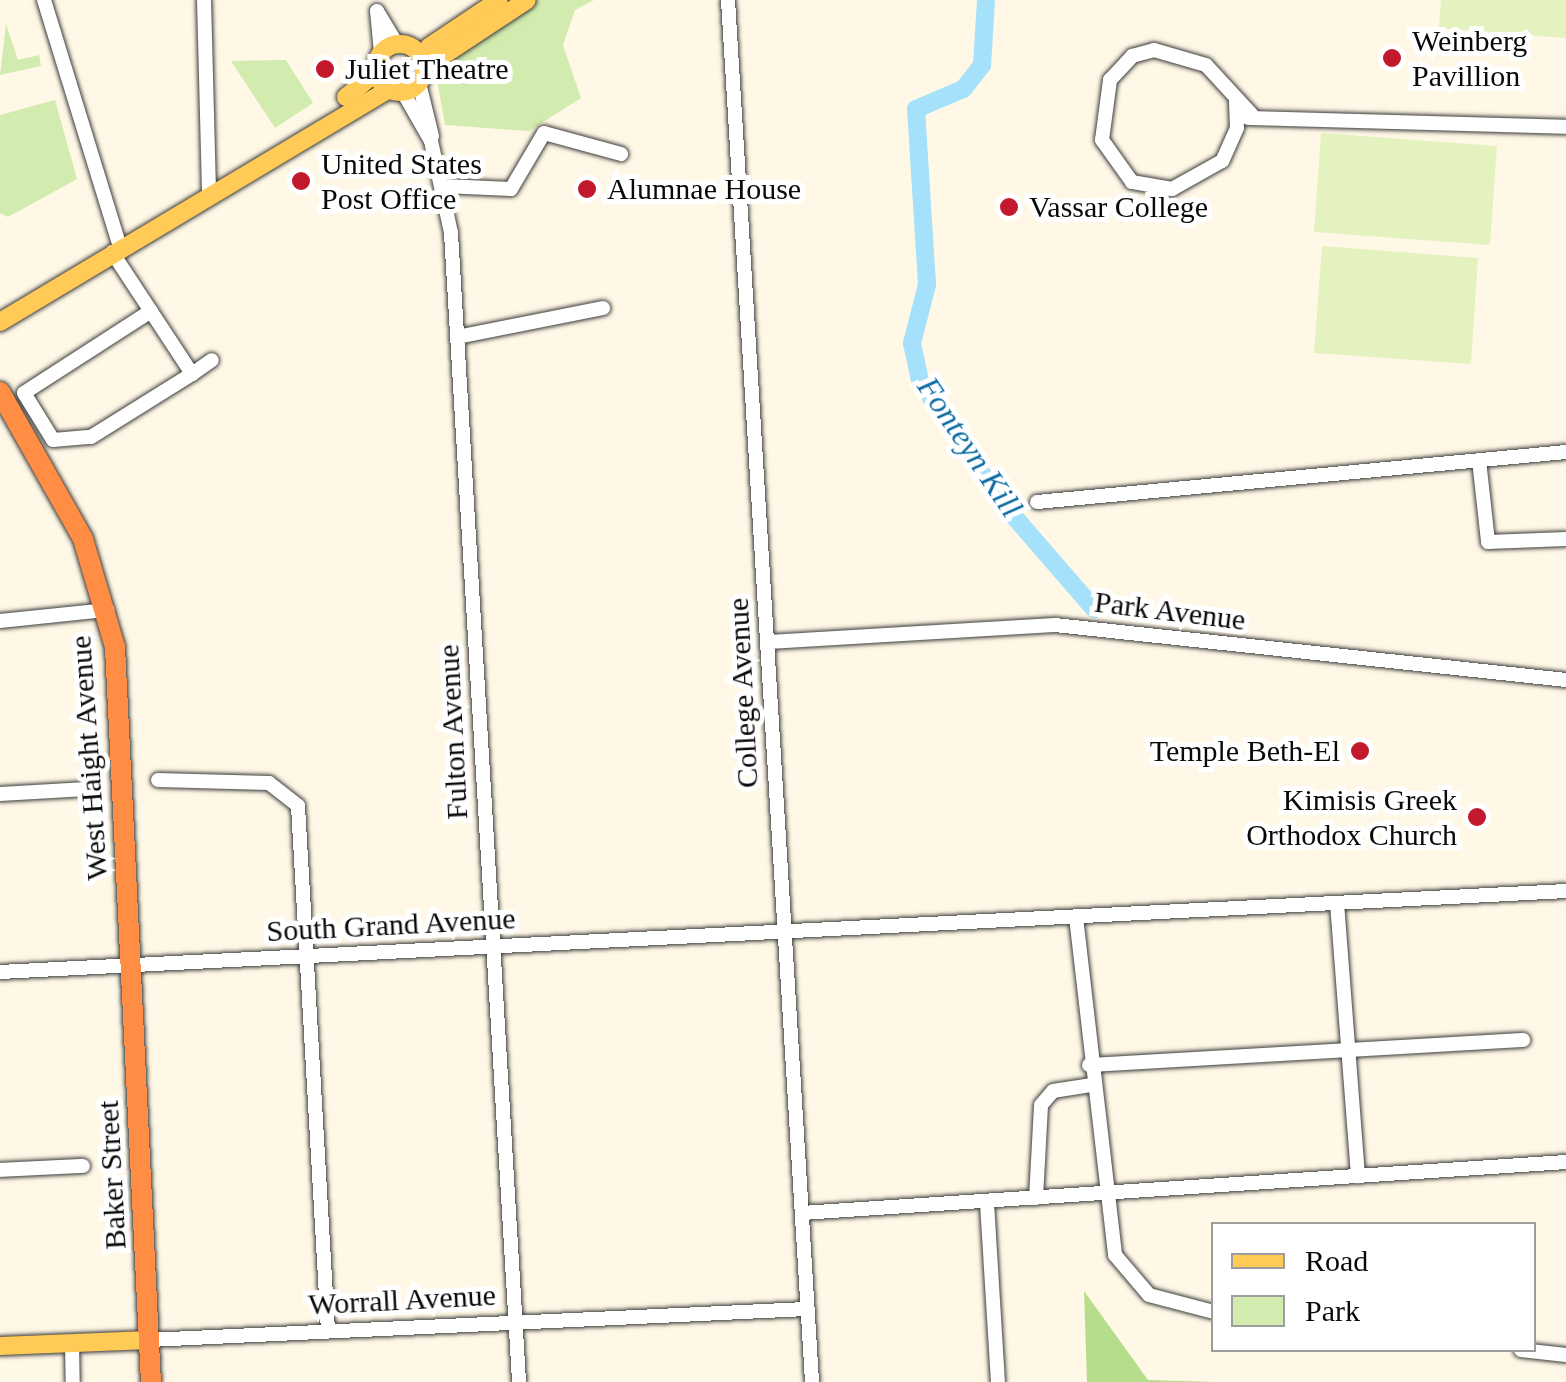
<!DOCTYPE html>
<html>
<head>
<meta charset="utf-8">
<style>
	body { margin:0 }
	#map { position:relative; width:1566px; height:1382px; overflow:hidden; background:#fff8e6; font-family:Georgia,serif }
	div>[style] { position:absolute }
	.green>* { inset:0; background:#d2ebae }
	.forest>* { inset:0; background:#b6dd8c }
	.pitch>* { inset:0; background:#e4f2c0 }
	.river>* { height:18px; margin:-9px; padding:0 9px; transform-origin:9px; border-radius:9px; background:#a6e1fb }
	.roads { filter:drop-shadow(0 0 2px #3c3c3c) drop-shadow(0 0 2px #3c3c3c) }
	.minor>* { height:14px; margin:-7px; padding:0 7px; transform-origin:7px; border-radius:7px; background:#fff }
	.major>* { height:18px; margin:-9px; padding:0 9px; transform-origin:9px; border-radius:9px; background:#ffca56 }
	.major>.ring { margin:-9px; padding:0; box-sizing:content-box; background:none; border:18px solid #ffca56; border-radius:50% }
	.highway>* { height:20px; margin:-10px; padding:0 10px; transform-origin:10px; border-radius:10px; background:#ff8d44 }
	.dots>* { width:28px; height:28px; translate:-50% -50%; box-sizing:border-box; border:5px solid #fff; border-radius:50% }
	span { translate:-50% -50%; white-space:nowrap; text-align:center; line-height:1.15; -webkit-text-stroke:10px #fff; paint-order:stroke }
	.poi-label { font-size:30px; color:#090909 }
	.left { translate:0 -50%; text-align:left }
	.right { translate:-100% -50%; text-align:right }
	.street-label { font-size:30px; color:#090909 }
	.water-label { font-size:32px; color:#0c6ba2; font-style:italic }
	.legend { position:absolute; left:1211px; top:1222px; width:325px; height:130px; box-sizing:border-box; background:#fff; border:2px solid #9d9d9d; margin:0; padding:12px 18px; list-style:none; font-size:30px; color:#090909 }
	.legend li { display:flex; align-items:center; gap:20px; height:50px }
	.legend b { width:50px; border:2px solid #9d9d9d }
</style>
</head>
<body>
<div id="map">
	<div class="green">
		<div style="clip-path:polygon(524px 0,594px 0,575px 10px,563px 45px,581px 98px,529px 131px,445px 125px,435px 69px)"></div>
		<div style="clip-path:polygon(6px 24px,18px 60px,39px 55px,41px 66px,0 75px)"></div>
		<div style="clip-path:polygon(286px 60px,313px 103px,275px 128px,231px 61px)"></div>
		<div style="clip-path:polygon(55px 100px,77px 179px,8px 217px,0 213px,0 115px)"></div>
	</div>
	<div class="forest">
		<div style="clip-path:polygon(1084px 1291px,1148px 1380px,1216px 1382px,1087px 1382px)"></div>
	</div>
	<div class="pitch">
		<div style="clip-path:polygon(1441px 0,1566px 0,1566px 38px,1439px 28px)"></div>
		<div style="clip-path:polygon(1321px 133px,1497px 146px,1490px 245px,1314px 232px)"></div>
		<div style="clip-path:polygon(1322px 246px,1478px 258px,1471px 364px,1314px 353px)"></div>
	</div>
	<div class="river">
		<div style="left:986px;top:0;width:65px;rotate:93.5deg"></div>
		<div style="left:982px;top:65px;width:31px;rotate:128deg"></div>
		<div style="left:963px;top:89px;width:51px;rotate:156.9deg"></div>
		<div style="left:916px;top:109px;width:176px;rotate:86.4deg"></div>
		<div style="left:927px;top:285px;width:60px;rotate:104.5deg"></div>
		<div style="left:912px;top:343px;width:39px;rotate:78deg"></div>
		<div style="left:920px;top:381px;width:141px;rotate:56.3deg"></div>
		<div style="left:998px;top:498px;width:147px;rotate:49.1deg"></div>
	</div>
	<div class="roads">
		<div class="minor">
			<div style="left:44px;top:0;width:258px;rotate:72.9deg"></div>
			<div style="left:204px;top:0;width:190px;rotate:88.5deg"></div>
			<div style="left:728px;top:0;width:1385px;rotate:86.52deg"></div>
			<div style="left:381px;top:53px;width:42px;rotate:-95.4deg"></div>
			<div style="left:377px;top:11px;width:39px;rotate:59deg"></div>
			<div style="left:419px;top:83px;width:55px;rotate:76.2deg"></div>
			<div style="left:403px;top:92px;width:56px;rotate:60.3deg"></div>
			<div style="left:431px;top:141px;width:94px;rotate:77.7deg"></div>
			<div style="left:451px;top:233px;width:1151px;rotate:86.61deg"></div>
			<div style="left:1236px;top:101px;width:27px;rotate:88deg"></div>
			<div style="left:1237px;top:128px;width:36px;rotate:114deg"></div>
			<div style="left:1222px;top:161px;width:57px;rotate:150.8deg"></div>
			<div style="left:1172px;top:189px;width:41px;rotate:-170.1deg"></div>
			<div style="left:1132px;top:182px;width:52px;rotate:-125.5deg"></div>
			<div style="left:1102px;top:140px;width:61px;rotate:-82.4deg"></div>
			<div style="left:1110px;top:80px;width:33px;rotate:-47deg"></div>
			<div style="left:1132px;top:56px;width:23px;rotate:-15deg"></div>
			<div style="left:1154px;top:50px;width:54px;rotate:16.1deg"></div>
			<div style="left:1206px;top:65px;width:68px;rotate:47.4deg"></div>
			<div style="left:1248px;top:118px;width:318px;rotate:1.6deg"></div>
			<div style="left:443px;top:186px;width:68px;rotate:2.5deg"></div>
			<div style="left:511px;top:189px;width:65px;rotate:-59.5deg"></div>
			<div style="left:544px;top:133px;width:80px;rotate:15.3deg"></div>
			<div style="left:112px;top:252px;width:146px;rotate:56.7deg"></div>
			<div style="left:192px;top:374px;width:24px;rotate:-35deg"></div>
			<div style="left:151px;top:311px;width:151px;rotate:147.2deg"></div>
			<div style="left:24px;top:393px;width:55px;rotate:58.3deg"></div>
			<div style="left:53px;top:440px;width:38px;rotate:-5deg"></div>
			<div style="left:91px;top:437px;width:119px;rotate:-32deg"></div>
			<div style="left:457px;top:337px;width:149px;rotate:-11.2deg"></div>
			<div style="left:1479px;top:460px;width:82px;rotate:83.7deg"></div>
			<div style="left:1488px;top:542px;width:78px;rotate:-2.2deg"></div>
			<div style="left:1037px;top:502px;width:531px;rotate:-5.4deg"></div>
			<div style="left:0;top:621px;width:108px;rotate:-5.9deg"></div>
			<div style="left:767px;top:642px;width:289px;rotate:-3.4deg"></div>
			<div style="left:1055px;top:625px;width:514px;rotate:6.14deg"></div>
			<div style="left:158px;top:780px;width:111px;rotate:1.5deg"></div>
			<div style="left:269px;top:783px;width:37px;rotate:38deg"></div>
			<div style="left:298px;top:806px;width:526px;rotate:86.73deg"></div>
			<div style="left:0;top:794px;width:87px;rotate:-3.3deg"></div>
			<div style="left:1337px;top:903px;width:274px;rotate:85.6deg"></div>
			<div style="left:1076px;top:917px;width:340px;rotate:83.4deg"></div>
			<div style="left:1115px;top:1255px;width:52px;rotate:49.6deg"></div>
			<div style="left:1149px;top:1295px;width:67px;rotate:14.7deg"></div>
			<div style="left:0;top:972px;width:1568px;rotate:-2.96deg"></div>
			<div style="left:1089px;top:1065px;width:435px;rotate:-3.3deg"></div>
			<div style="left:0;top:1170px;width:83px;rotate:-2.8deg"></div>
			<div style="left:1036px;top:1198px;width:93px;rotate:-86.9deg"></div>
			<div style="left:1041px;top:1105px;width:18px;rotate:-49deg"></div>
			<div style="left:1053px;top:1091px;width:38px;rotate:-9deg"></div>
			<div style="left:987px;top:1203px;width:179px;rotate:86.5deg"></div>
			<div style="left:802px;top:1213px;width:766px;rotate:-3.82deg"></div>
			<div style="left:149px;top:1340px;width:659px;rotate:-2.7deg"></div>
			<div style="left:72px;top:1343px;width:39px;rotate:89deg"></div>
			<div style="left:1521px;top:1350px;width:45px;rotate:6.3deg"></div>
		</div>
		<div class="major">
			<div class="ring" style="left:376px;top:44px;width:30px;height:30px"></div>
			<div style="left:429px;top:47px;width:84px;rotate:-33.9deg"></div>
			<div style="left:424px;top:68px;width:123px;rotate:-33.4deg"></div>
			<div style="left:346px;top:97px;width:38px;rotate:-39deg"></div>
			<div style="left:0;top:322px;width:453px;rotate:-30.9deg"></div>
			<div style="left:0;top:1346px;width:149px;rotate:-2.3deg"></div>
		</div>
		<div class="highway">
			<div style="left:0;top:392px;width:169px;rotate:60.5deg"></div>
			<div style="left:83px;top:539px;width:113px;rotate:73.5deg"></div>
			<div style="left:115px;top:647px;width:736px;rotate:87.2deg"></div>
		</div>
	</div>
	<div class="dots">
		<div style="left:1392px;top:58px;background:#c2192d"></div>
		<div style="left:325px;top:69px;background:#c2192d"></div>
		<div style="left:301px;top:181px;background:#c2192d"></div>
		<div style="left:587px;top:189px;background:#c2192d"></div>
		<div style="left:1009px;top:207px;background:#c2192d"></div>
		<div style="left:1360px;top:751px;background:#c2192d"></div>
		<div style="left:1477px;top:817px;background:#c2192d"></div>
	</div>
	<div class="poi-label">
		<span class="left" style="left:1412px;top:58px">Weinberg<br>Pavillion</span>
		<span class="left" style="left:345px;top:69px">Juliet Theatre</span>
		<span class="left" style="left:321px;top:181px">United States<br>Post Office</span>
		<span class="left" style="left:607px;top:189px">Alumnae House</span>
		<span class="left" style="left:1029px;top:207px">Vassar College</span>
		<span class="right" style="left:1340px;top:751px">Temple Beth-El</span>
		<span class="right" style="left:1457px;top:817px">Kimisis Greek<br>Orthodox Church</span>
	</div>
	<div class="street-label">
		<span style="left:1170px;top:611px;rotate:7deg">Park Avenue</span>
		<span style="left:743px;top:693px;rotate:-93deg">College Avenue</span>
		<span style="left:453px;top:732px;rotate:-93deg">Fulton Avenue</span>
		<span style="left:89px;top:758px;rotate:-94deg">West Haight Avenue</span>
		<span style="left:391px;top:925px;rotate:-3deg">South Grand Avenue</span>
		<span style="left:112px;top:1175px;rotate:-93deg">Baker Street</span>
		<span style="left:402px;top:1300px;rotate:-3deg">Worrall Avenue</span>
	</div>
	<div class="water-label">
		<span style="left:970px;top:447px;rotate:56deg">Fonteyn Kill</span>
	</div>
	<ul class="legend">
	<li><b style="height:12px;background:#ffca56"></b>Road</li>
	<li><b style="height:28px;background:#d2ebae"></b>Park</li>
	</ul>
</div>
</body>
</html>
